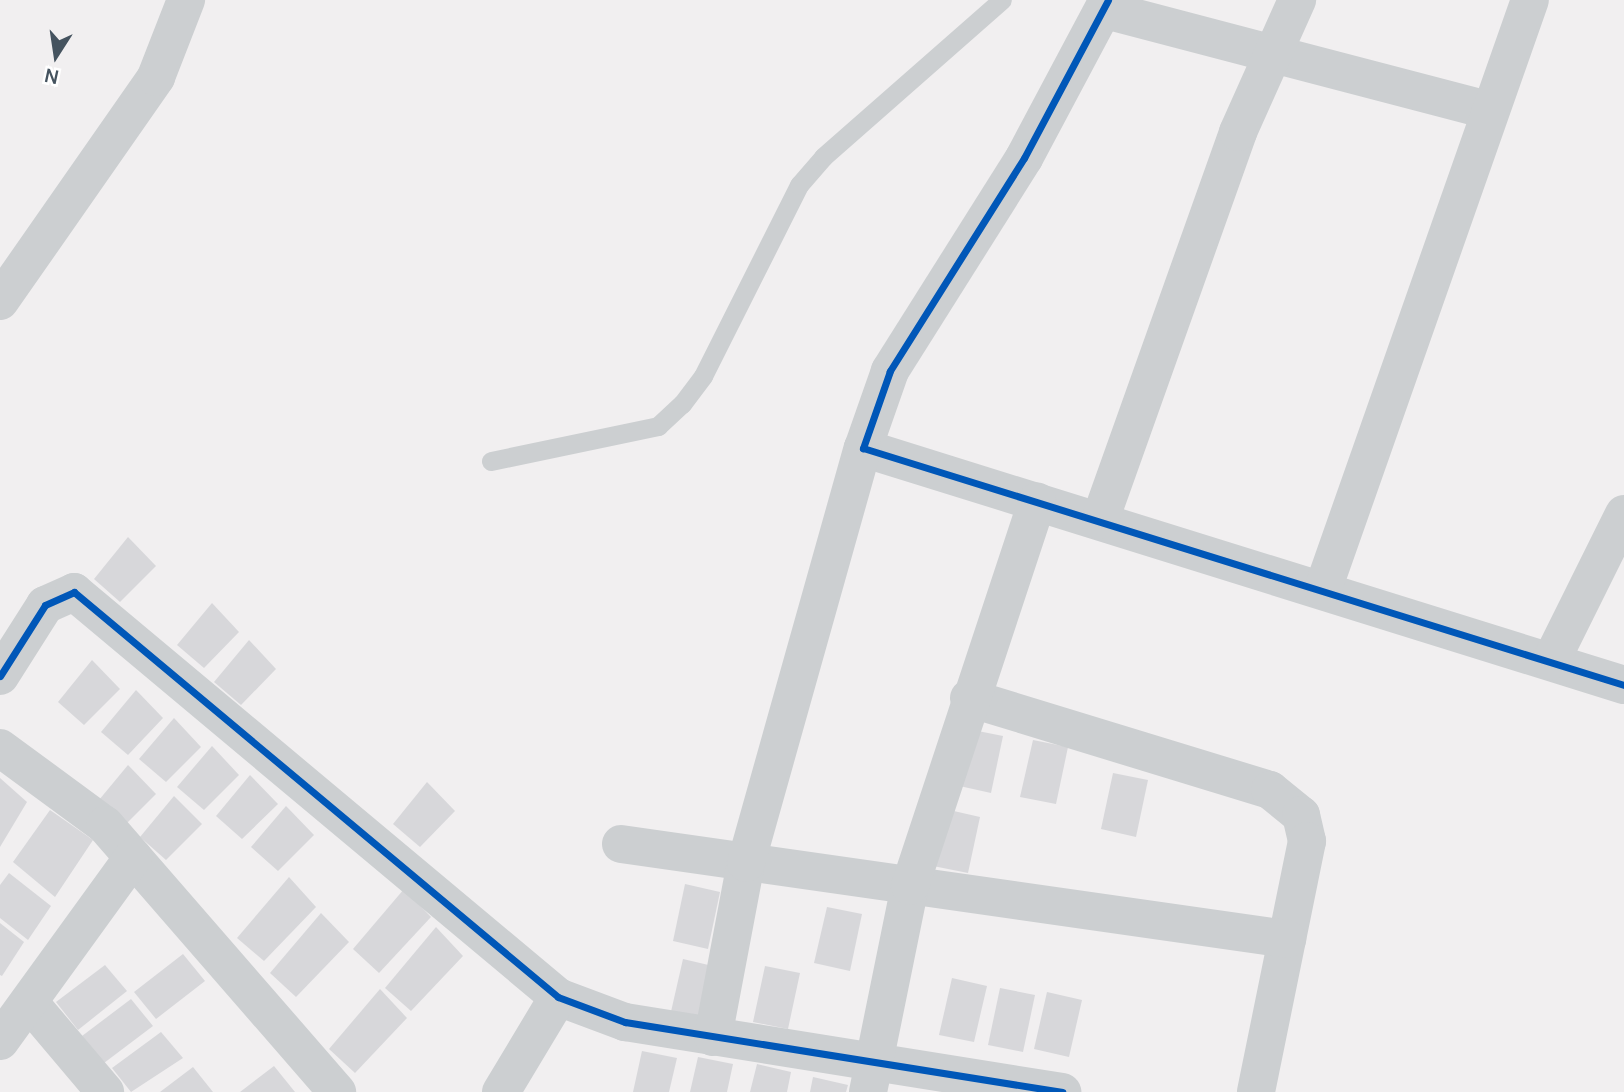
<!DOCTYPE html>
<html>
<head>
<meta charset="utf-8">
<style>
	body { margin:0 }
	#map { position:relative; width:1624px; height:1092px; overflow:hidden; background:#f1eff0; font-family:Manrope,sans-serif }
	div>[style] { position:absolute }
	.building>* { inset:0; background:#d7d7da }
	.lane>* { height:19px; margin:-9.5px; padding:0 9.5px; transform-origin:9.5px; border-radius:9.5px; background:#cccfd1 }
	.street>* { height:38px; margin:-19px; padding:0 19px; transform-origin:19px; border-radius:19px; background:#cccfd1 }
	.cycleway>* { height:7px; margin:-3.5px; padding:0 3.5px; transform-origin:3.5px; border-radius:3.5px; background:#0057b8 }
	span { translate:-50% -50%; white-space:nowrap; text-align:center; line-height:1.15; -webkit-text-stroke:5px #fff; paint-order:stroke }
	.north { position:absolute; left:21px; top:21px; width:70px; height:70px; -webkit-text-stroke:5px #fff; paint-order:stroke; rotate:192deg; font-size:19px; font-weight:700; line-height:28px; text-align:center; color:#45535f }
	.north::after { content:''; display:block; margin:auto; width:24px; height:32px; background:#45535f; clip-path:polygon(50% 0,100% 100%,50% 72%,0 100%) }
</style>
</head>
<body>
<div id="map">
	<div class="building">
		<div style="clip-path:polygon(128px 537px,156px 566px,120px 602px,94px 579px)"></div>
		<div style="clip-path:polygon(212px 603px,239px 632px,204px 668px,177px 645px)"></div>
		<div style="clip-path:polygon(249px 640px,276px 669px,241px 705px,214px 682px)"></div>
		<div style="clip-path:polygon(92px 660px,120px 689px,84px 725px,58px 702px)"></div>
		<div style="clip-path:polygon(136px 690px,163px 718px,128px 755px,101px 732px)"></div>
		<div style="clip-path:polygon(174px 718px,201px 747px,166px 782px,139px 759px)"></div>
		<div style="clip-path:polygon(968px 729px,1003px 736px,991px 793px,955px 785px)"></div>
		<div style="clip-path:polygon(1033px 740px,1068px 747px,1056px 804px,1020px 797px)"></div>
		<div style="clip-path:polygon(212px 746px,239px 775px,204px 810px,177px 787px)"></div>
		<div style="clip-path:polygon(128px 765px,156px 794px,121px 829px,94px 806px)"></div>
		<div style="clip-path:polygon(1113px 773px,1148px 780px,1136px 837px,1101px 829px)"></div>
		<div style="clip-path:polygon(250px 775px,278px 804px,242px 839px,216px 816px)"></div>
		<div style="clip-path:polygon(0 778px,27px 802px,0 847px)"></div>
		<div style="clip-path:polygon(427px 782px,455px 811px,420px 847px,393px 824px)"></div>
		<div style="clip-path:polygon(174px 796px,202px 824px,166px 860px,140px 837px)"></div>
		<div style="clip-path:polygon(286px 806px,314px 835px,278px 871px,251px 847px)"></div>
		<div style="clip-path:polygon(945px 809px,980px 817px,968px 873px,933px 866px)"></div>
		<div style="clip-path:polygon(50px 810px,93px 840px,55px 897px,13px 862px)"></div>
		<div style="clip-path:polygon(9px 873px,51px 906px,28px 940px,0 918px,0 885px)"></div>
		<div style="clip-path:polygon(289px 877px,316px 907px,264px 961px,237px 938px)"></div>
		<div style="clip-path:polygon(685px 884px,720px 892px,708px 949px,673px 941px)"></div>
		<div style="clip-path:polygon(404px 889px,431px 917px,379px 973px,353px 949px)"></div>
		<div style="clip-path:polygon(827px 907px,862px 914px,850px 971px,814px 963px)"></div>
		<div style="clip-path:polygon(321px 913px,349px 942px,296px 997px,270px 973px)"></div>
		<div style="clip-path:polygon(0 923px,24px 942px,2px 976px,0 975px)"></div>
		<div style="clip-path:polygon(436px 927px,463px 956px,411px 1011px,385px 988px)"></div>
		<div style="clip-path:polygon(183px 954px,205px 981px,156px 1019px,134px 992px)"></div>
		<div style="clip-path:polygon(683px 959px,717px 967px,705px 1023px,670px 1016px)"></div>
		<div style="clip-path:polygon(105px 965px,127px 991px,78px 1030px,56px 1002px)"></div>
		<div style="clip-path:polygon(765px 966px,800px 973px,788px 1029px,753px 1022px)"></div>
		<div style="clip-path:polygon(952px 978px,987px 986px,974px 1042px,939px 1035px)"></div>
		<div style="clip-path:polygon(1000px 988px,1035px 995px,1023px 1052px,988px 1045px)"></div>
		<div style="clip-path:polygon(380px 989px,407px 1018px,355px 1073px,329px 1049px)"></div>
		<div style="clip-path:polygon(1047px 992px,1082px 1000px,1069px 1057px,1034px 1049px)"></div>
		<div style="clip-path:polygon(131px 999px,153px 1026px,104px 1063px,82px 1036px)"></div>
		<div style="clip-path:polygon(161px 1032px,183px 1058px,131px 1092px,112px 1068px)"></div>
		<div style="clip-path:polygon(642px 1051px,677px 1058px,669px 1092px,633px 1092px)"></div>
		<div style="clip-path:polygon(698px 1057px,733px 1064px,727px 1092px,690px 1092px)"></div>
		<div style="clip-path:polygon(757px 1064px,791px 1072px,787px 1092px,750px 1092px)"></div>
		<div style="clip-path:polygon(274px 1066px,295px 1092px,240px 1092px)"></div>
		<div style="clip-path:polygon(193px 1067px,213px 1092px,160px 1092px)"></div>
		<div style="clip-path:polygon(813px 1077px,848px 1085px,846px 1092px,810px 1092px)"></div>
	</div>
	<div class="lane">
		<div style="left:491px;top:461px;width:171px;rotate:-11.8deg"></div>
		<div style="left:658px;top:426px;width:33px;rotate:-43deg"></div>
		<div style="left:682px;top:404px;width:35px;rotate:-53deg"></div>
		<div style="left:703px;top:376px;width:214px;rotate:-63.3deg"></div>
		<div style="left:799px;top:185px;width:37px;rotate:-49deg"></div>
		<div style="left:823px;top:157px;width:238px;rotate:-41.3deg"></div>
	</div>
	<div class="street">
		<div style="left:1108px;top:0;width:179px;rotate:118deg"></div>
		<div style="left:1024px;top:158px;width:252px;rotate:122.2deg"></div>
		<div style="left:890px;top:371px;width:82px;rotate:109.3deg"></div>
		<div style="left:863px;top:448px;width:797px;rotate:17.3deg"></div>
		<div style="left:1106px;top:10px;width:397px;rotate:14.7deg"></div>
		<div style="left:0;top:301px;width:273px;rotate:-55.1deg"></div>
		<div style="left:156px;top:77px;width:83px;rotate:-68.7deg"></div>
		<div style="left:1100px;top:520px;width:412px;rotate:-70.4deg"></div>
		<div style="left:1238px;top:132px;width:145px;rotate:-65.9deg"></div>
		<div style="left:1323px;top:589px;width:624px;rotate:-70.64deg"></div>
		<div style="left:1551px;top:661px;width:164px;rotate:-63.6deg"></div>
		<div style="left:0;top:676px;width:84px;rotate:-57.6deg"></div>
		<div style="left:45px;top:605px;width:32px;rotate:-24deg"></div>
		<div style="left:74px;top:592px;width:631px;rotate:39.92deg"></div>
		<div style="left:558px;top:997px;width:72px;rotate:20.5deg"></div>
		<div style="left:625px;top:1022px;width:443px;rotate:9.1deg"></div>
		<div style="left:969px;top:698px;width:315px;rotate:17deg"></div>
		<div style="left:1270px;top:790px;width:40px;rotate:39deg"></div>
		<div style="left:1301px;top:815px;width:27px;rotate:77deg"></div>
		<div style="left:1307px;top:841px;width:256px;rotate:101.5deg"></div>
		<div style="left:0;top:748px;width:130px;rotate:36.3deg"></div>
		<div style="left:105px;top:825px;width:354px;rotate:49deg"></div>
		<div style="left:621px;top:844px;width:673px;rotate:8.12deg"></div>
		<div style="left:29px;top:1002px;width:118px;rotate:49.8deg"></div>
		<div style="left:713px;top:1037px;width:177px;rotate:-79.3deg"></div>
		<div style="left:746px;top:863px;width:431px;rotate:-74.3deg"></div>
		<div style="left:0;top:1041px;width:227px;rotate:-54.1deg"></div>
		<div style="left:501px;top:1092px;width:111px;rotate:-59deg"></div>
		<div style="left:868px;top:1092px;width:210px;rotate:-78.5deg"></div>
		<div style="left:910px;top:886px;width:405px;rotate:-71.7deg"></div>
	</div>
	<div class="cycleway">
		<div style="left:1108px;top:0;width:179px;rotate:118deg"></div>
		<div style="left:1024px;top:158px;width:252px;rotate:122.2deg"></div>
		<div style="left:890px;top:371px;width:82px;rotate:109.3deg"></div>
		<div style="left:863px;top:448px;width:797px;rotate:17.3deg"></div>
		<div style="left:0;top:676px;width:84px;rotate:-57.6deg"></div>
		<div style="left:45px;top:605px;width:32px;rotate:-24deg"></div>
		<div style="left:74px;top:592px;width:631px;rotate:39.92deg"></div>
		<div style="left:558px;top:997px;width:72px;rotate:20.5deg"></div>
		<div style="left:625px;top:1022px;width:443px;rotate:9.1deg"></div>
	</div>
	<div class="north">N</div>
</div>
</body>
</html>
